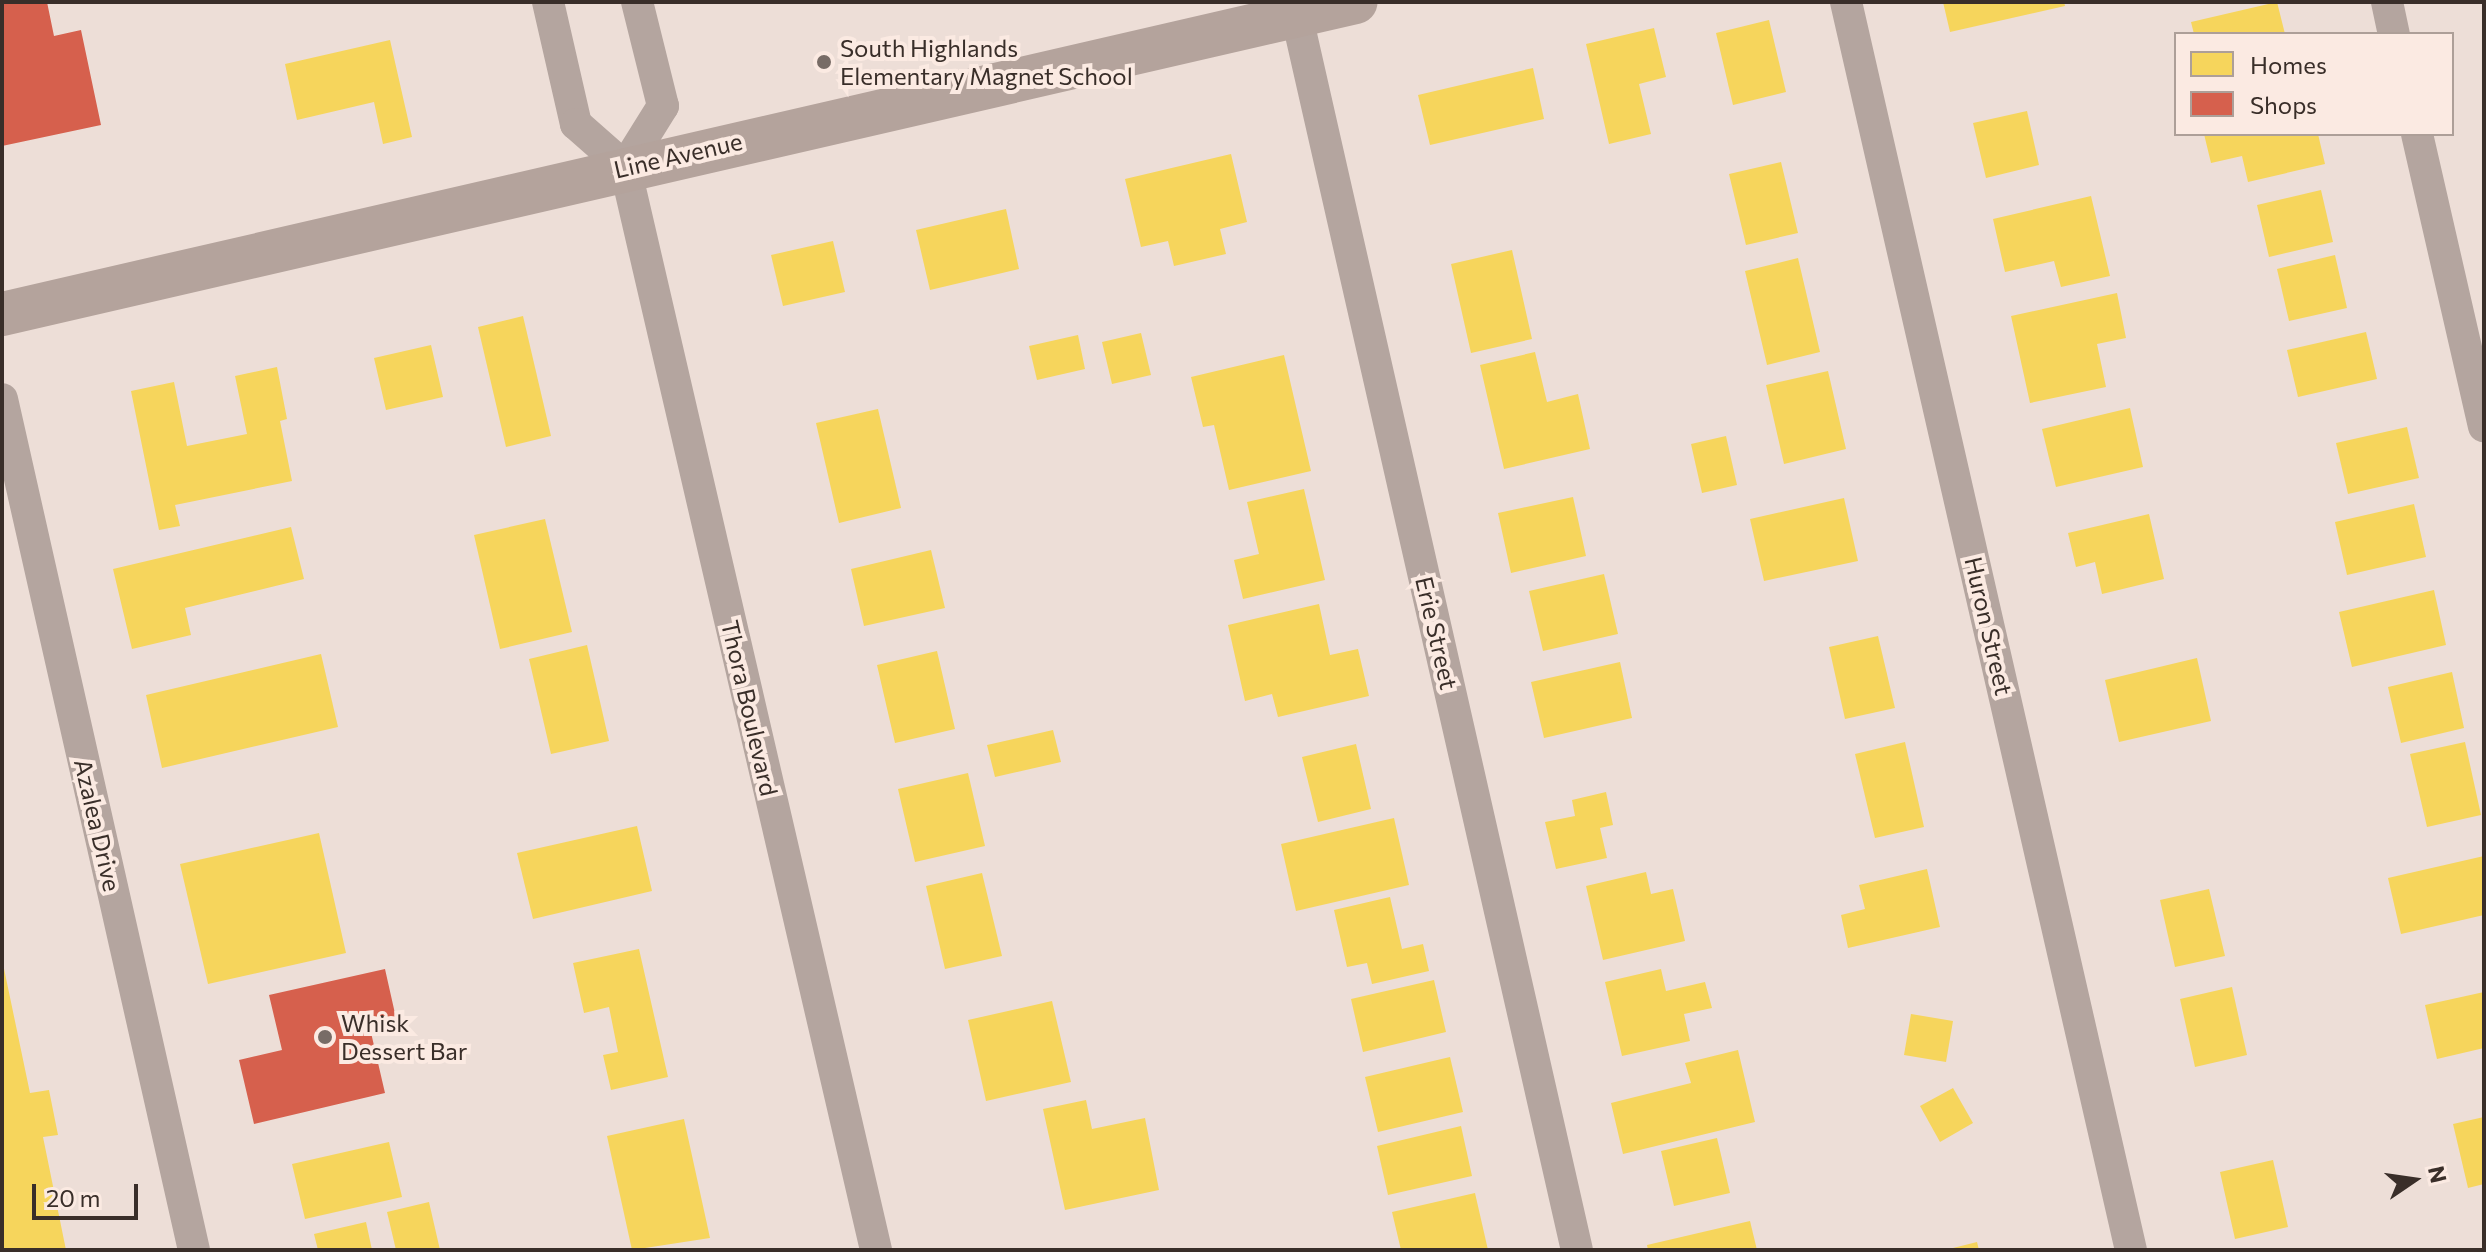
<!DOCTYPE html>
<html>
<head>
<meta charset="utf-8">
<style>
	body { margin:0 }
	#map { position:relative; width:2486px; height:1252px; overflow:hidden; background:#edded7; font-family:Commissioner,sans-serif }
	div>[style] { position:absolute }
	.homes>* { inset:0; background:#f6d55c }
	.shops>* { inset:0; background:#d6604d }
	.street>* { height:32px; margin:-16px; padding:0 16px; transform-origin:16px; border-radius:16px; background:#b4a59f }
	.secondary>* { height:44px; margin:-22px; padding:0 22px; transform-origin:22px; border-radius:22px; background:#b4a39c }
	.dots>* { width:22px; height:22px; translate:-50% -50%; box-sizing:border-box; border:4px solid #fbeae2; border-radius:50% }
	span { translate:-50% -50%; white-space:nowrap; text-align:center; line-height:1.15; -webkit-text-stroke:8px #fbeae2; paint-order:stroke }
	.poi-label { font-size:24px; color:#392e29 }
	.left { translate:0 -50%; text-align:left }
	.street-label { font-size:24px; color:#392e29 }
	.frame { position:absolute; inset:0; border:4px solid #392e29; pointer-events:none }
	.legend { position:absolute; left:2174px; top:32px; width:280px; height:104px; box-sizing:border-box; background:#fbeae2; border:2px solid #ad9f98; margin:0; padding:10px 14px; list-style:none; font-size:24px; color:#392e29 }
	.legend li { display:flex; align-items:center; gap:16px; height:40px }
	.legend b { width:40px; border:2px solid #ad9f98 }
	.north { position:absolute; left:2374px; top:1140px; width:80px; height:80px; -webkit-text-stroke:6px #fbeae2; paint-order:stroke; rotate:77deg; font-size:22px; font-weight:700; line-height:32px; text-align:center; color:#392e29 }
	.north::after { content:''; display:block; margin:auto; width:28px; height:36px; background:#392e29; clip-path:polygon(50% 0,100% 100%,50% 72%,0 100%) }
	.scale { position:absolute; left:32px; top:1184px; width:106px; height:36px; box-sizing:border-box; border:4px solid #392e29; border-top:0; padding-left:10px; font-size:24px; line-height:28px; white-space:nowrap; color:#392e29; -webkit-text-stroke:6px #fbeae2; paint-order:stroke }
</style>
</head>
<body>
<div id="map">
	<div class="homes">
		<div style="clip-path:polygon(1943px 2px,2064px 2px,2065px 6px,1950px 32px)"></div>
		<div style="clip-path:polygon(2277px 2px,2285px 34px,2194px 34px,2191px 22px)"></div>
		<div style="clip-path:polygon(1769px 20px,1786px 92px,1733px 105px,1716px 33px)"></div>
		<div style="clip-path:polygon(1654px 28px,1666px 77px,1639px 84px,1651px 134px,1609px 144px,1586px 44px)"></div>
		<div style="clip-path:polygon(390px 40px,412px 137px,383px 144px,374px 102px,297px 120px,285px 64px)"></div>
		<div style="clip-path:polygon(1533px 68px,1544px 119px,1430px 145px,1418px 95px)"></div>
		<div style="clip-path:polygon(2027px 111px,2039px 165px,1986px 178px,1973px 123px)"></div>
		<div style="clip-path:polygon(2204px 134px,2318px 134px,2325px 164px,2248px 182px,2242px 156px,2211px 163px)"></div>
		<div style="clip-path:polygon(1231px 154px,1247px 222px,1220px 229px,1226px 254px,1174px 266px,1168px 241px,1141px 247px,1125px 179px)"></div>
		<div style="clip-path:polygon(1781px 162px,1798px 233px,1746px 245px,1729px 174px)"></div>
		<div style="clip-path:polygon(2321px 190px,2333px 242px,2269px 257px,2257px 205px)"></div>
		<div style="clip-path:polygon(2091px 196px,2110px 276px,2061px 287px,2054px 261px,2005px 272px,1993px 219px)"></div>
		<div style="clip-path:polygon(1006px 209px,1019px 269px,930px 290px,916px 230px)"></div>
		<div style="clip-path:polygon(833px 241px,845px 292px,783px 306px,771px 255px)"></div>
		<div style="clip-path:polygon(1512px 250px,1532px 339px,1471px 353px,1451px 264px)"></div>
		<div style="clip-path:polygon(2335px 255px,2347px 308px,2289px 321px,2277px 269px)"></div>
		<div style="clip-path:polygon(1798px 258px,1820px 352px,1767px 365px,1745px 271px)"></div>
		<div style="clip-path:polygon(2117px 293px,2126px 338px,2097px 344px,2106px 387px,2030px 403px,2011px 316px)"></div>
		<div style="clip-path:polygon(523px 316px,551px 436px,506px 447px,478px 327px)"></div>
		<div style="clip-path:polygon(2366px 332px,2377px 379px,2298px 397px,2287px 350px)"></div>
		<div style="clip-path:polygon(1141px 333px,1151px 375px,1112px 384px,1102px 342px)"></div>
		<div style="clip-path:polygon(1078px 335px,1085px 369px,1037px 380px,1029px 346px)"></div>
		<div style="clip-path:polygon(431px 345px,443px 397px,386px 410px,374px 358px)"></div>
		<div style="clip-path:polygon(1535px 352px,1547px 402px,1578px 394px,1590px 449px,1504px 469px,1480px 365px)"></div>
		<div style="clip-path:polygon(1284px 355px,1311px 471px,1229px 490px,1214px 425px,1203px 427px,1191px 377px)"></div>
		<div style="clip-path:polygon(277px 367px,287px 419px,280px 421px,292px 481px,175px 505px,180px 526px,159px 530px,131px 391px,174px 382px,187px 446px,247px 434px,235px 376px)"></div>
		<div style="clip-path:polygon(1828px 371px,1846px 449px,1784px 464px,1766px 385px)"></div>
		<div style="clip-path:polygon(2130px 408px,2143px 467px,2056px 487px,2042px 429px)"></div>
		<div style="clip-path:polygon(878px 409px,901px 508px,839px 523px,816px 423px)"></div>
		<div style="clip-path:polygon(2407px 427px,2419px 478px,2348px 494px,2336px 443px)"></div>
		<div style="clip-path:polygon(1726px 436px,1737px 485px,1702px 493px,1691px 444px)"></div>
		<div style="clip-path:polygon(1304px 489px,1325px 580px,1243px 599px,1234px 560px,1259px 554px,1247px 502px)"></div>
		<div style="clip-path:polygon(1573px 497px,1586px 556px,1511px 573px,1498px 513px)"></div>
		<div style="clip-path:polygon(1844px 498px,1858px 561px,1764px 581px,1750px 519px)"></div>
		<div style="clip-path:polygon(2414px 504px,2426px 557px,2347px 575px,2335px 522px)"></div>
		<div style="clip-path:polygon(2149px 514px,2164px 579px,2102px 594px,2095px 562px,2076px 567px,2068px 533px)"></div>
		<div style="clip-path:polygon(545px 519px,572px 632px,500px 649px,474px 535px)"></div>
		<div style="clip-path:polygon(291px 527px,304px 579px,185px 608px,191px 635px,132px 649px,113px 569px)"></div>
		<div style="clip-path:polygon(931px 550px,945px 608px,864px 626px,851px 569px)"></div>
		<div style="clip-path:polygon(1604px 574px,1618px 634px,1543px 651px,1529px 591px)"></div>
		<div style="clip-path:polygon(2434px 590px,2446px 645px,2352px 667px,2339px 612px)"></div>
		<div style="clip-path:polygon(1319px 604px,1330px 655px,1358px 649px,1369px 696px,1278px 717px,1272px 694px,1245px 701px,1228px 625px)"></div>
		<div style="clip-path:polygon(1878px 636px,1895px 708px,1845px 719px,1829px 647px)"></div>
		<div style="clip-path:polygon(587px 645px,609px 741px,551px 754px,529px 659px)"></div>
		<div style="clip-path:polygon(937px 651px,955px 729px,895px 743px,877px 665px)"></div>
		<div style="clip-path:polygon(321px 654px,338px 727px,162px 768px,146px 695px)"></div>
		<div style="clip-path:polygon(2197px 658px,2211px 721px,2119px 742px,2105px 680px)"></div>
		<div style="clip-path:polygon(1620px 662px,1632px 718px,1544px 738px,1531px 682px)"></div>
		<div style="clip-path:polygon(2452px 672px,2464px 728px,2401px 743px,2388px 687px)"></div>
		<div style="clip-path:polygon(1053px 730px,1061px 762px,995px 777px,987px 745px)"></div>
		<div style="clip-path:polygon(1905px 742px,1924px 827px,1875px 838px,1855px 754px)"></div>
		<div style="clip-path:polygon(2465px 742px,2481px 815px,2427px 827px,2410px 754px)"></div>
		<div style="clip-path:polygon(1356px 744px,1371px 809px,1318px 822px,1302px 757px)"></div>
		<div style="clip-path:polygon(968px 773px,985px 846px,915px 862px,898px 789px)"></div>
		<div style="clip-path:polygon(1606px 792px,1613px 825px,1600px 828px,1607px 858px,1556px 869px,1545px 822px,1575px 816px,1572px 800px)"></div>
		<div style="clip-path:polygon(1394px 818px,1409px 885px,1296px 911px,1281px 844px)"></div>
		<div style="clip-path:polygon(637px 826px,652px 891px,533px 919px,517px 853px)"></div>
		<div style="clip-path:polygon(319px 833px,346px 953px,208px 984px,180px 864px)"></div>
		<div style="clip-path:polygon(2484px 856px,2484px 915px,2401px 934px,2388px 878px)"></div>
		<div style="clip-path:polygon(1927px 869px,1940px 927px,1848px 948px,1841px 915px,1865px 909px,1859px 885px)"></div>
		<div style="clip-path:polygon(1646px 872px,1651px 894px,1673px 889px,1685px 941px,1603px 960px,1586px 886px)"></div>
		<div style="clip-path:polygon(982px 873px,1002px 956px,945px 969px,926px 886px)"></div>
		<div style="clip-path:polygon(2209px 889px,2225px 956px,2175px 967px,2160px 900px)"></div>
		<div style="clip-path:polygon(1390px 897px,1402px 949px,1423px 944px,1429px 971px,1372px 984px,1367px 963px,1347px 967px,1334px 910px)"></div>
		<div style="clip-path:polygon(639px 949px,668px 1077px,611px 1090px,603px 1055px,618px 1052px,609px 1007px,584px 1013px,573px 963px)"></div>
		<div style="clip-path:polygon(2px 959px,30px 1093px,49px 1090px,58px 1135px,43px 1137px,66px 1250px,2px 1250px)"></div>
		<div style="clip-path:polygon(1661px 969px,1666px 991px,1705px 982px,1712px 1008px,1684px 1014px,1690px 1041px,1622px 1056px,1605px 982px)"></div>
		<div style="clip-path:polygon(1434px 980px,1446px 1032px,1363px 1052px,1351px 999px)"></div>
		<div style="clip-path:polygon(2232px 987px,2247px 1055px,2195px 1067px,2180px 999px)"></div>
		<div style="clip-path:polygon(2484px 992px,2484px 1048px,2437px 1059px,2425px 1005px)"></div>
		<div style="clip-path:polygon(1052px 1001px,1071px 1082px,986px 1101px,968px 1020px)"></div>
		<div style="clip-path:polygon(1911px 1014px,1953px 1021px,1946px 1062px,1904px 1055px)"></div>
		<div style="clip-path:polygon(1738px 1050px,1755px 1122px,1623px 1154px,1611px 1103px,1691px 1083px,1685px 1063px)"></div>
		<div style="clip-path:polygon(1450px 1057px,1463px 1112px,1378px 1132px,1365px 1077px)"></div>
		<div style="clip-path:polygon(1953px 1088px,1973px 1123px,1940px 1142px,1920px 1106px)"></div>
		<div style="clip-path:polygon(1086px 1100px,1092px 1129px,1145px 1118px,1159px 1190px,1065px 1210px,1043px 1109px)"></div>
		<div style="clip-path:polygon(2484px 1117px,2484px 1184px,2468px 1188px,2453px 1124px)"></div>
		<div style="clip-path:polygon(684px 1119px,710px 1238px,632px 1250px,607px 1136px)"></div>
		<div style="clip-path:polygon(1461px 1126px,1472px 1176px,1388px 1195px,1377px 1146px)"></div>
		<div style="clip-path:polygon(1717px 1138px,1730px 1193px,1674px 1206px,1661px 1151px)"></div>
		<div style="clip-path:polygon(389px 1142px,402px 1197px,305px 1219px,292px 1164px)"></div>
		<div style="clip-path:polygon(2273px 1160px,2288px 1227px,2235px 1239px,2220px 1172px)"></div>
		<div style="clip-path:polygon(1475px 1193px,1488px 1250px,1401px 1250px,1392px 1212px)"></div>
		<div style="clip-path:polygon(429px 1202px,440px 1250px,396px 1250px,387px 1212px)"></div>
		<div style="clip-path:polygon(1750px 1221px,1757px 1250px,1648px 1250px,1647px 1245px)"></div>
		<div style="clip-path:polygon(366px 1222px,372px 1250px,318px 1250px,314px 1234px)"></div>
		<div style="clip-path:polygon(1977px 1242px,1979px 1250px,1949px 1250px,1949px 1249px)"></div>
	</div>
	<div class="shops">
		<div style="clip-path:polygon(2px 2px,47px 2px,54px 36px,81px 30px,101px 125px,2px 146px)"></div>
		<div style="clip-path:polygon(385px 969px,396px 1018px,369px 1024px,385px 1093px,254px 1124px,239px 1060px,282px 1050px,269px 995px)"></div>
	</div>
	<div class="street">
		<div style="left:548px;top:2px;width:125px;rotate:77.1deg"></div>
		<div style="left:576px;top:124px;width:65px;rotate:41.3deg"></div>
		<div style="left:625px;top:167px;width:1112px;rotate:76.95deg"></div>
		<div style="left:1846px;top:2px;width:1280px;rotate:77.14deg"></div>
		<div style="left:2387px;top:2px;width:33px;rotate:78deg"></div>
		<div style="left:1297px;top:17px;width:1264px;rotate:77.21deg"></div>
		<div style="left:2417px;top:134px;width:300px;rotate:77.1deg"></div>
		<div style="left:625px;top:167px;width:72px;rotate:-58.1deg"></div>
		<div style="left:663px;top:106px;width:107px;rotate:-104deg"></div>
		<div style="left:2px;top:399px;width:872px;rotate:77.29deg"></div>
	</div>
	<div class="secondary">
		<div style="left:2px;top:314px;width:1389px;rotate:-12.98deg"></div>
	</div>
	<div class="dots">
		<div style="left:824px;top:62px;background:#786c66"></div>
		<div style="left:325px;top:1037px;background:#786c66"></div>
	</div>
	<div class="poi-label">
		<span class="left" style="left:840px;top:62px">South Highlands<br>Elementary Magnet School</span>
		<span class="left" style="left:341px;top:1037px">Whisk<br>Dessert Bar</span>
	</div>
	<div class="street-label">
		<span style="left:678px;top:155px;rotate:-13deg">Line Avenue</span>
		<span style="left:1989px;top:626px;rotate:77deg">Huron Street</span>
		<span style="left:1437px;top:633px;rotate:77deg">Erie Street</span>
		<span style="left:750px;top:708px;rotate:77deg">Thora Boulevard</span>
		<span style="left:98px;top:825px;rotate:77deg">Azalea Drive</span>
	</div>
	<div class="frame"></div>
	<ul class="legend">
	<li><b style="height:22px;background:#f6d55c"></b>Homes</li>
	<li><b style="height:22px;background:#d6604d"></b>Shops</li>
	</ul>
	<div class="north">N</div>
	<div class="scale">20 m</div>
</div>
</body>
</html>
